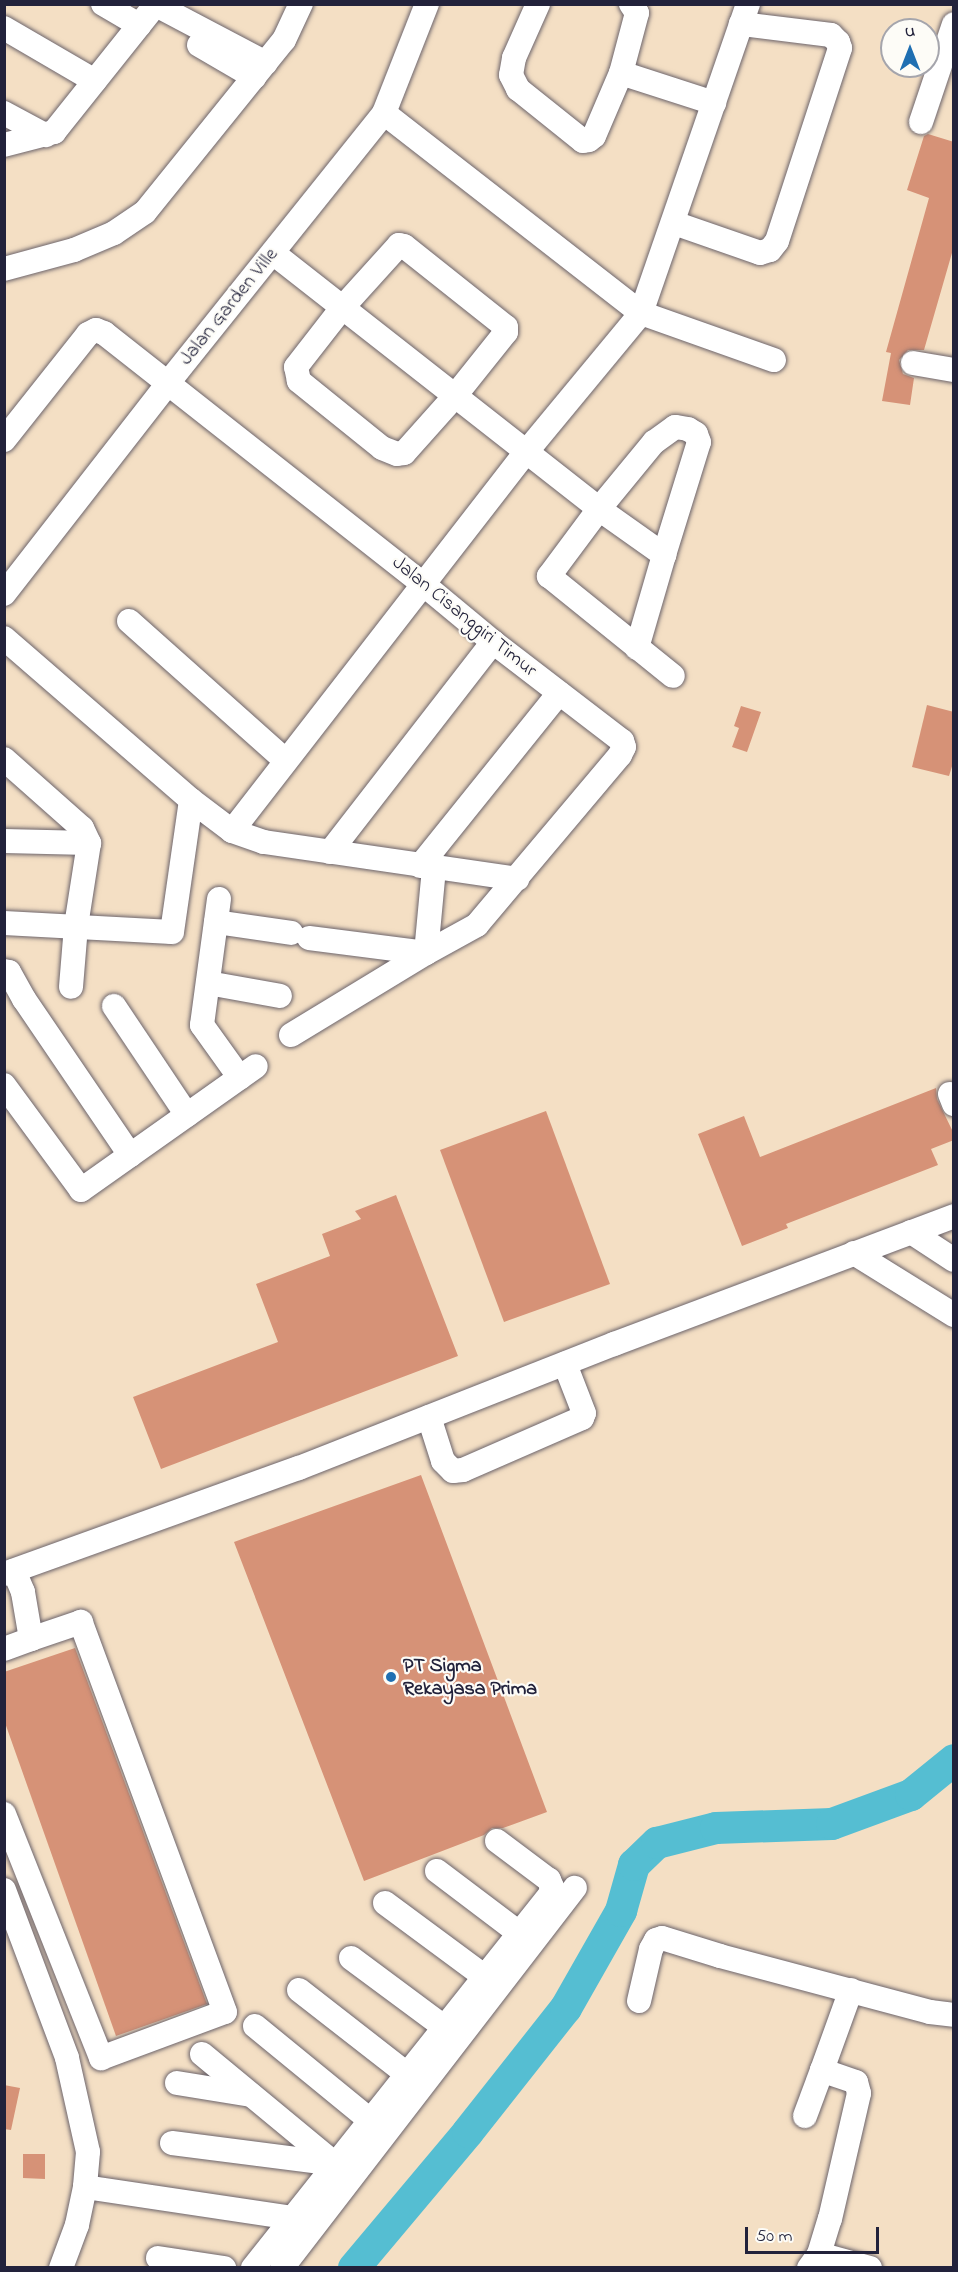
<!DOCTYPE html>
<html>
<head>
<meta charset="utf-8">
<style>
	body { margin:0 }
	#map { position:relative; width:958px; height:2272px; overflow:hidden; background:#f4dfc4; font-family:"Indie Flower",sans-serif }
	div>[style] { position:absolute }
	.river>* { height:32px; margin:-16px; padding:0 16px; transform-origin:16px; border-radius:16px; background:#55bed2 }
	.building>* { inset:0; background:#d69277 }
	.roads { filter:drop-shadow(0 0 2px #6c646b) drop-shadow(0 0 2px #6c646b) }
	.minor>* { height:24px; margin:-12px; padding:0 12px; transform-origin:12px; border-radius:12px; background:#fff }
	.dots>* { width:16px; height:16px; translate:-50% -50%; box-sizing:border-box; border:3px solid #fdfcf7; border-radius:50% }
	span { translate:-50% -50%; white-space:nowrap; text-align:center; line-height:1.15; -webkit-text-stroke:4.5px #fdfcf7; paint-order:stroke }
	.street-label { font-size:20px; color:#22223b }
	.poi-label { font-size:20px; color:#22223b; font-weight:700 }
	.left { translate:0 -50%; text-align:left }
	.frame { position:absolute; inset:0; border:6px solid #22223b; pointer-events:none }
	.north { position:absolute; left:880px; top:18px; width:60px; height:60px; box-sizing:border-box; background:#fdfcf7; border:2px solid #a5a5ac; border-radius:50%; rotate:0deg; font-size:16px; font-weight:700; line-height:24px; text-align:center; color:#22223b }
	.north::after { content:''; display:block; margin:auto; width:21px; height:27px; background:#1f6fb2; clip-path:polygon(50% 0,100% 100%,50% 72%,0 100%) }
	.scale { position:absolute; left:745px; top:2227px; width:134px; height:27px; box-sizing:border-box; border:3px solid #22223b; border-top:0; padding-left:8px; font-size:18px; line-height:21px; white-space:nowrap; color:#22223b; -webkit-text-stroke:4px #fdfcf7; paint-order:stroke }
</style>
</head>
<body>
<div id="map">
	<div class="river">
		<div style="left:354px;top:2268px;width:177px;rotate:-50deg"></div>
		<div style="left:468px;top:2132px;width:158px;rotate:-51.7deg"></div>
		<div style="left:566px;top:2008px;width:112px;rotate:-60.4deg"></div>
		<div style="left:621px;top:1911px;width:48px;rotate:-74.2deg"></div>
		<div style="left:634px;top:1865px;width:32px;rotate:-44deg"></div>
		<div style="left:657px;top:1843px;width:61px;rotate:-14.3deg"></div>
		<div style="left:716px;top:1828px;width:116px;rotate:-2deg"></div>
		<div style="left:832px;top:1824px;width:84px;rotate:-20.2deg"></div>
		<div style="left:911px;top:1795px;width:55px;rotate:-39.1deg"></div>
	</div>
	<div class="building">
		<div style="clip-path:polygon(928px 134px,954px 142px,954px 246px,924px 350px,908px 350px,899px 360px,903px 374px,914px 378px,910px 405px,882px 401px,891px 353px,886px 352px,929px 198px,907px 190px,924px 136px)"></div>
		<div style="clip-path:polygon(927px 705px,954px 712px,954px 760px,949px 776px,912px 767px)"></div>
		<div style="clip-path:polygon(741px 706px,761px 712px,747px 752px,732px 747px,739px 728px,734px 726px)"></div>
		<div style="clip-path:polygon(936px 1088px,937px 1099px,954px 1134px,954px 1140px,931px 1149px,938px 1165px,786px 1224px,788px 1228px,742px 1246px,698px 1134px,744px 1116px,760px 1157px)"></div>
		<div style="clip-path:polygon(546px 1111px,610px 1284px,504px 1322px,440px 1150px)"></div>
		<div style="clip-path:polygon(396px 1195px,458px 1356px,161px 1469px,133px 1397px,278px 1342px,256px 1284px,330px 1256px,322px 1234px,361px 1219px,355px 1211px)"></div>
		<div style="clip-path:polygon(421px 1475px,547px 1812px,503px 1828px,492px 1828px,484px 1835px,364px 1881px,234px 1542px)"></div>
		<div style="clip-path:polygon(75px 1648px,207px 2004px,116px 2036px,4px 1720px,4px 1672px)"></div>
		<div style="clip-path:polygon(4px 2085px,20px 2088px,11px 2130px,4px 2129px)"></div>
		<div style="clip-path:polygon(23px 2154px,45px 2154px,45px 2179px,23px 2178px)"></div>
	</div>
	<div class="roads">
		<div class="minor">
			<div style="left:103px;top:4px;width:42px;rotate:30.3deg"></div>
			<div style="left:538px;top:4px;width:59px;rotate:114deg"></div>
			<div style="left:514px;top:58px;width:17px;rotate:100deg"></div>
			<div style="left:511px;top:75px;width:16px;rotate:63deg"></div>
			<div style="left:518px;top:89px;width:83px;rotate:38.7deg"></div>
			<div style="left:583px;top:141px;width:6px;rotate:-9deg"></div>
			<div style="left:589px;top:140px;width:6px;rotate:-39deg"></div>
			<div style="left:594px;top:136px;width:69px;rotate:-66.8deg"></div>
			<div style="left:621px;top:73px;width:62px;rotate:-75.1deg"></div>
			<div style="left:637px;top:13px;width:11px;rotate:-124deg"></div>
			<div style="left:156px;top:5px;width:124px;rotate:27.8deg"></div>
			<div style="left:4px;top:28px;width:105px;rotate:30.2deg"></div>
			<div style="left:199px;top:45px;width:64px;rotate:30.2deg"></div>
			<div style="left:621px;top:73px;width:98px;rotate:17.9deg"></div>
			<div style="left:4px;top:113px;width:47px;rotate:28.2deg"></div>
			<div style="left:384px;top:113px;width:326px;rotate:37.9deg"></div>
			<div style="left:641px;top:313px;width:141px;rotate:19.5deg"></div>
			<div style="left:921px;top:122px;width:103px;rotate:-71.4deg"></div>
			<div style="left:4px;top:145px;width:52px;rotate:-14.6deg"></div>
			<div style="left:54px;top:132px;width:164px;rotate:-51.4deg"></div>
			<div style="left:674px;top:223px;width:91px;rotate:19.2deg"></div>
			<div style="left:760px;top:253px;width:10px;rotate:-17deg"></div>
			<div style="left:770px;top:250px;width:11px;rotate:-52deg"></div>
			<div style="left:777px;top:241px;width:203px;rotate:-71.9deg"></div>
			<div style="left:840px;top:48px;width:6px;rotate:-108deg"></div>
			<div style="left:838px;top:42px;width:10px;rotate:-135deg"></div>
			<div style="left:831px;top:35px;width:91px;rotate:-173deg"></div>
			<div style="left:399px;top:245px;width:5px;rotate:11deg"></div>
			<div style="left:404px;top:246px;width:130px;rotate:38.5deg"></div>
			<div style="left:506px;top:327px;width:5px;rotate:90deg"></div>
			<div style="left:506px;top:332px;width:82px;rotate:128.6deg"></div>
			<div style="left:455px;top:396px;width:76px;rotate:131.8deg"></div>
			<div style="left:404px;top:453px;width:7px;rotate:172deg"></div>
			<div style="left:397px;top:454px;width:16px;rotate:-158deg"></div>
			<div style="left:382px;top:448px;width:107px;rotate:-141.1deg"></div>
			<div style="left:299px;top:381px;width:14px;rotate:-102deg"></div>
			<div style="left:296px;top:367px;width:75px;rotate:-52.1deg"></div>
			<div style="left:342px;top:308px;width:85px;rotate:-47.9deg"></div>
			<div style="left:273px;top:253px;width:415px;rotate:38.1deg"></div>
			<div style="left:599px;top:509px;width:80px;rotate:35.3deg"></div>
			<div style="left:664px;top:555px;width:118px;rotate:-72.8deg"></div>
			<div style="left:699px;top:442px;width:9px;rotate:-111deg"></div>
			<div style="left:696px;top:434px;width:9px;rotate:-148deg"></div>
			<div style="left:688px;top:429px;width:13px;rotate:-171deg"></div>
			<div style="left:675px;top:427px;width:26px;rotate:144deg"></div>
			<div style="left:654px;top:442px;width:87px;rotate:129.4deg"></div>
			<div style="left:599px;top:509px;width:84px;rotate:126.7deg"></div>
			<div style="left:549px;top:576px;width:159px;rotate:38.9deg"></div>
			<div style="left:4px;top:269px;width:73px;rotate:-15.2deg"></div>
			<div style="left:74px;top:250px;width:43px;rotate:-23deg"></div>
			<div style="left:114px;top:233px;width:37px;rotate:-34deg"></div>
			<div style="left:145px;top:212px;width:221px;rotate:-51.1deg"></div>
			<div style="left:284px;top:40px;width:40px;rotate:-65deg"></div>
			<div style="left:913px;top:363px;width:42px;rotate:9.7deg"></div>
			<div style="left:4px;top:440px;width:135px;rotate:-51.6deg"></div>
			<div style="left:88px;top:334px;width:9px;rotate:-27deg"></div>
			<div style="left:96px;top:330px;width:9px;rotate:21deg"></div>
			<div style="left:104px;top:333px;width:406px;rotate:38.2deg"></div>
			<div style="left:423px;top:584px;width:91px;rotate:39.6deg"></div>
			<div style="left:493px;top:642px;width:163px;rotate:37.5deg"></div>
			<div style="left:622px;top:741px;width:6px;rotate:72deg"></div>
			<div style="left:624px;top:747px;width:9px;rotate:117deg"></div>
			<div style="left:620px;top:755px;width:222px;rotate:130.1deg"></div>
			<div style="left:477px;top:925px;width:58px;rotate:151.2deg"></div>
			<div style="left:426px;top:953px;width:85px;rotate:-84.6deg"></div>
			<div style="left:4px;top:594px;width:267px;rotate:-52.1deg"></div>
			<div style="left:168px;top:383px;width:346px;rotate:-51.3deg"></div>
			<div style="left:384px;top:113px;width:117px;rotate:-68.5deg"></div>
			<div style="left:129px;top:621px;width:210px;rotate:41.7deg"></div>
			<div style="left:4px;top:638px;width:247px;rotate:40.9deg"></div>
			<div style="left:191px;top:800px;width:51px;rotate:37.1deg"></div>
			<div style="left:232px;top:831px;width:34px;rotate:19deg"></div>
			<div style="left:264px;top:842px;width:256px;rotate:8.3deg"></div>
			<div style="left:637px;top:648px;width:97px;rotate:-73.8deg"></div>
			<div style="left:4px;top:759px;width:104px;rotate:41.5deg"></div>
			<div style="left:82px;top:828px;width:17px;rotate:65deg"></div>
			<div style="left:89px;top:843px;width:84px;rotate:98.9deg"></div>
			<div style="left:76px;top:926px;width:61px;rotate:94.7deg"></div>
			<div style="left:232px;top:831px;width:481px;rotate:-52.2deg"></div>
			<div style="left:527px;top:451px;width:179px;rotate:-50.4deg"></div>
			<div style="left:641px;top:313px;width:327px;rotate:-70.9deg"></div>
			<div style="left:4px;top:841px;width:85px;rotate:1.3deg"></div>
			<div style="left:330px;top:852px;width:266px;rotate:-52.2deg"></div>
			<div style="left:420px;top:866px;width:222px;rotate:-51.2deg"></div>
			<div style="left:219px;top:899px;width:127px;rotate:97.7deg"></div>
			<div style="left:202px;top:1025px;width:65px;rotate:54.4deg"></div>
			<div style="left:216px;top:922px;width:76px;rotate:8.3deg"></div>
			<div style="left:4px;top:923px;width:168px;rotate:3.1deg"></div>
			<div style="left:172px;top:932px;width:133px;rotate:-81.8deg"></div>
			<div style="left:309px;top:938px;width:118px;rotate:7.3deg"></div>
			<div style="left:4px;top:971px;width:5px;rotate:11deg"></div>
			<div style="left:9px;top:972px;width:31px;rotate:61deg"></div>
			<div style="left:24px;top:999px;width:189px;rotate:55.8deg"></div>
			<div style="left:208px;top:983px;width:73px;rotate:10.2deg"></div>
			<div style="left:114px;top:1006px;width:131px;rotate:56.2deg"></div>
			<div style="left:291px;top:1035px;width:158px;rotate:-31.3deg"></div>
			<div style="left:4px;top:1085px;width:130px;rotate:53.7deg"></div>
			<div style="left:81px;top:1190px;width:214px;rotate:-35.3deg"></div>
			<div style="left:950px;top:1094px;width:11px;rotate:68deg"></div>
			<div style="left:911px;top:1232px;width:51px;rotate:33.1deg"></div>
			<div style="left:854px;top:1253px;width:118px;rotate:31.8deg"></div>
			<div style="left:429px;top:1417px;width:46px;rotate:72.3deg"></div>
			<div style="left:443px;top:1461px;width:14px;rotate:45deg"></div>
			<div style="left:453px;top:1471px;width:10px;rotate:-6deg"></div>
			<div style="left:463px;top:1470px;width:130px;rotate:-23.6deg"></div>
			<div style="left:582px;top:1418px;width:5px;rotate:-68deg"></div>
			<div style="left:584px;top:1413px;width:53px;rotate:-111.2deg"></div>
			<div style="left:4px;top:1574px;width:313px;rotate:-19.8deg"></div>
			<div style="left:299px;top:1468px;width:339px;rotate:-21.5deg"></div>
			<div style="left:614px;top:1344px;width:363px;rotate:-20.6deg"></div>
			<div style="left:4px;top:1649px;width:29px;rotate:-20deg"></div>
			<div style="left:31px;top:1639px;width:48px;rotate:-99.7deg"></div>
			<div style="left:23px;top:1592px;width:23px;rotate:-113deg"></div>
			<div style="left:4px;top:1814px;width:263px;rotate:68.3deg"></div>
			<div style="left:101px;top:2058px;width:132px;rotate:-20.4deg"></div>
			<div style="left:225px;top:2012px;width:416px;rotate:-110.3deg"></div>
			<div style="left:81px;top:1622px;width:53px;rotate:161.2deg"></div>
			<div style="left:437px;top:1871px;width:103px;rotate:37.1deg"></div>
			<div style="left:4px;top:1890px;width:179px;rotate:69.4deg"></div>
			<div style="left:67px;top:2058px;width:96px;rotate:77.4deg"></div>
			<div style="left:88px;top:2152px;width:35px;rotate:95deg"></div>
			<div style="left:85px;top:2187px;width:39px;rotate:102deg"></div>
			<div style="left:77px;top:2225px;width:46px;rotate:110.4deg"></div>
			<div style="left:385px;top:1903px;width:124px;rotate:36.5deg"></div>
			<div style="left:351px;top:1958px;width:116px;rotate:36.6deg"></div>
			<div style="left:299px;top:1990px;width:137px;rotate:37.9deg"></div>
			<div style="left:639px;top:2001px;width:53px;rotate:-77deg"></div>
			<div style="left:651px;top:1949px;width:10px;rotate:-61deg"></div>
			<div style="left:656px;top:1940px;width:6px;rotate:-18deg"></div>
			<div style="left:662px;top:1938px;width:61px;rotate:17.2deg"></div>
			<div style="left:720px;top:1956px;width:217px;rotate:14.9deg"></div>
			<div style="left:930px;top:2012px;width:24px;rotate:7deg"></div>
			<div style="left:255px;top:2026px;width:149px;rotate:39.3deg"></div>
			<div style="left:202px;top:2054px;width:173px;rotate:39.6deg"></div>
			<div style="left:177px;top:2083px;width:75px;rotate:9.2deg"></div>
			<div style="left:805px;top:2116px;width:49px;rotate:-69.7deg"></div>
			<div style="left:172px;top:2143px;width:164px;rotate:7.3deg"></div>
			<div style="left:85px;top:2187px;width:209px;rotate:8.5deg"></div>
			<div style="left:819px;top:2254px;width:53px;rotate:15.4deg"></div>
			<div style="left:158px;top:2258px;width:67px;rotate:8.6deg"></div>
			<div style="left:253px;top:2268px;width:477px;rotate:-51.5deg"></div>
			<div style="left:550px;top:1895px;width:8px;rotate:-76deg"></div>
			<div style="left:552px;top:1887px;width:8px;rotate:-113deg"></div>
			<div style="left:549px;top:1880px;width:65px;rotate:-143.1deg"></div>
			<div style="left:282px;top:2268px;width:480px;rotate:-52.4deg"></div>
			<div style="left:809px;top:2268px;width:17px;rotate:-54deg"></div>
			<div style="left:819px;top:2254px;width:37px;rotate:-73deg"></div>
			<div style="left:830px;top:2219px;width:129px;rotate:-77deg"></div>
			<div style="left:859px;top:2093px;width:11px;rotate:-105deg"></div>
			<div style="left:856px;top:2082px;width:36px;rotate:-161deg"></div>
			<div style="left:822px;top:2070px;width:85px;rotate:-70.1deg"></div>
		</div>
	</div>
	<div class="dots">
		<div style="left:391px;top:1677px;background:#1f6fb2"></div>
	</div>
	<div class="street-label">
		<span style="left:229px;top:307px;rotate:-51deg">Jalan Garden Ville</span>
		<span style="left:464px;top:617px;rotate:39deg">Jalan Cisanggiri Timur</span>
	</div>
	<div class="poi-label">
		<span class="left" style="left:403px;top:1678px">PT Sigma<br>Rekayasa Prima</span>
	</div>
	<div class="frame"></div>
	<div class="north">U</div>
	<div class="scale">50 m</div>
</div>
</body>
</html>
